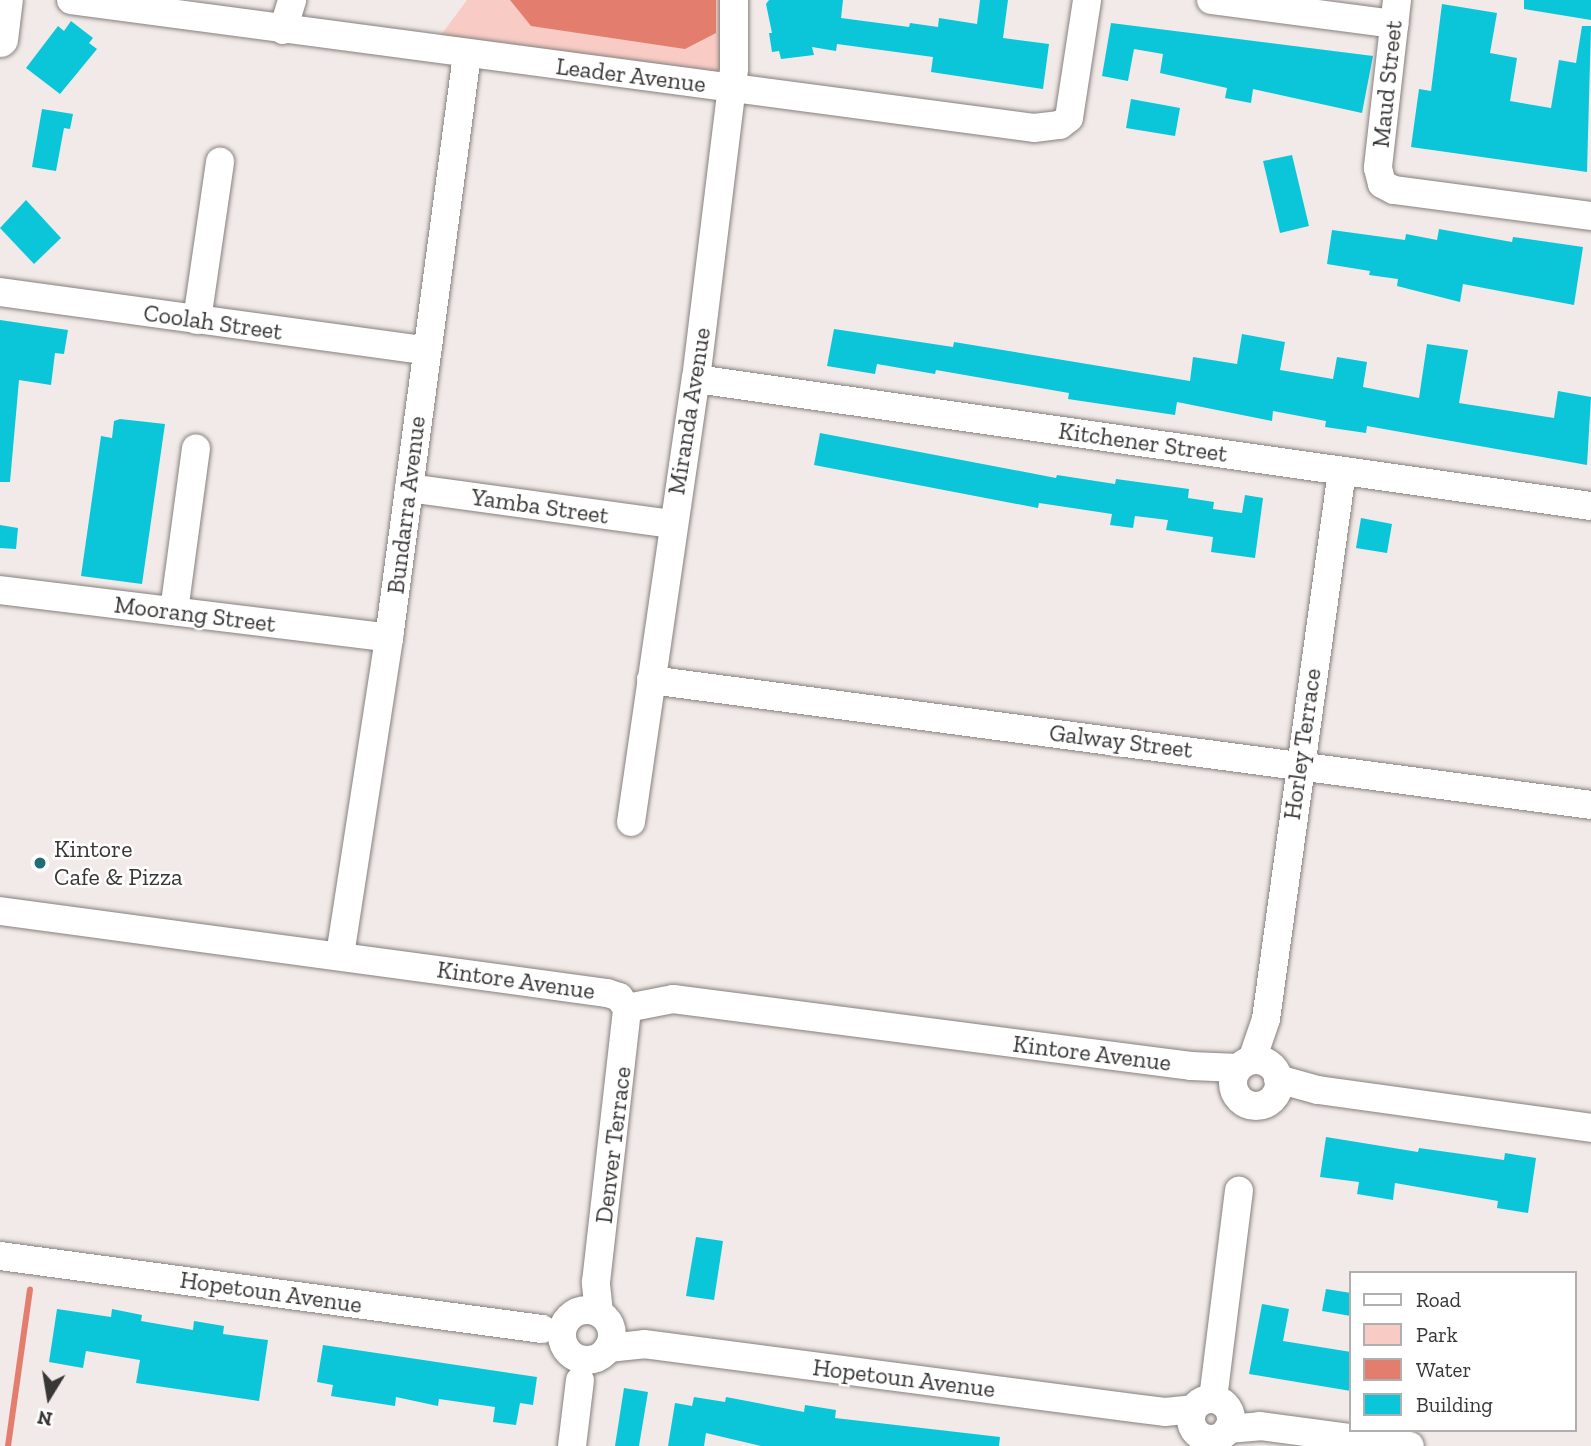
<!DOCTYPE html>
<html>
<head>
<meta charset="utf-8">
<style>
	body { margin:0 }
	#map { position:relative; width:1591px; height:1446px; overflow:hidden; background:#f1eae8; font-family:"Zilla Slab",serif }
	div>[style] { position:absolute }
	.green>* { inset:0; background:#f8ccc4 }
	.water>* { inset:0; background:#e37e6e }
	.stream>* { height:6px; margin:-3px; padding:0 3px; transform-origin:3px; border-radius:3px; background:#e37e6e }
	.building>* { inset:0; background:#0ac6d8 }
	.roads { filter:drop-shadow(0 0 2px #86807e) drop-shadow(0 0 2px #86807e) }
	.minor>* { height:28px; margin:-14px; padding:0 14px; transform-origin:14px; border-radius:14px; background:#fff }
	.minor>.ring { margin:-14px; padding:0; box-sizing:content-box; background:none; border:28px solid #fff; border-radius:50% }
	.major>* { height:35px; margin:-17.5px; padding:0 17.5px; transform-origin:17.5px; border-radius:17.5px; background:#fff }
	.dots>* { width:19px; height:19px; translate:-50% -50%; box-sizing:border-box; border:4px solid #fff; border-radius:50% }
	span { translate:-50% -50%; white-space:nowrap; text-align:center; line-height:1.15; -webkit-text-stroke:5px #fff; paint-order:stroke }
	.street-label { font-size:24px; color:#393736 }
	.poi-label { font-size:24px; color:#393736 }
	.left { translate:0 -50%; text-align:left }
	.legend { position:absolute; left:1349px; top:1271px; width:228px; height:161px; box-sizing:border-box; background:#fff; border:2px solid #b0afaf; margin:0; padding:9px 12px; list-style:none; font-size:21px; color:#393736 }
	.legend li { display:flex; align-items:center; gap:14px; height:35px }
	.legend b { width:35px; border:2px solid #b0afaf }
	.north { position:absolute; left:14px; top:1362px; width:70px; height:70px; -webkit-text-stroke:5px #fff; paint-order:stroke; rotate:191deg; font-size:19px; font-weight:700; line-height:28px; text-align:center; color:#393736 }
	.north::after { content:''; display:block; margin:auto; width:24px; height:32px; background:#393736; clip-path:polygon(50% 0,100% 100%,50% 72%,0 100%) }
</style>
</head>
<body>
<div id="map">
	<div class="green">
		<div style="clip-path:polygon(467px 0,723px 0,723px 59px,718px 71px,707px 75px,438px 39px)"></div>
	</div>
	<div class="water">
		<div style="clip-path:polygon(510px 0,716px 0,716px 33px,685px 49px,531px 26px)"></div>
	</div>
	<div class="stream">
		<div style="left:8px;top:1446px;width:158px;rotate:-82deg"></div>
	</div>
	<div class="building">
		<div style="clip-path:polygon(769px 0,843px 0,841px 18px,909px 27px,910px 23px,938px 27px,939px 18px,977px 24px,980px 0,1008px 0,1003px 38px,1049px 44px,1043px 89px,931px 72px,933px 57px,837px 44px,836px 51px,812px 47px,814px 55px,781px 59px,779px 51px,772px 52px,769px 33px,772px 33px,766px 4px)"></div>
		<div style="clip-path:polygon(1524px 0,1591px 0,1591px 20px,1524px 9px)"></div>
		<div style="clip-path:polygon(1442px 4px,1497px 13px,1490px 53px,1517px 58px,1510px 101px,1551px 108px,1559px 60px,1576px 63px,1582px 26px,1591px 26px,1587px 172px,1411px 147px,1419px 89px,1431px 91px)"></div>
		<div style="clip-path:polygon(71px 21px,93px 38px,89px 43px,97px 49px,60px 94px,26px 68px,58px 26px,64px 31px)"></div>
		<div style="clip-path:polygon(1111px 23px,1373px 56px,1362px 113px,1253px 89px,1251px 103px,1225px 98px,1227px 88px,1160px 73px,1163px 54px,1134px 49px,1128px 81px,1102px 76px)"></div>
		<div style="clip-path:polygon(1131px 99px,1180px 108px,1175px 136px,1126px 128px)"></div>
		<div style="clip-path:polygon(42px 109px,73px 114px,70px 129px,64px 128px,56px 171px,32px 167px)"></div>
		<div style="clip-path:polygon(1292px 155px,1309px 226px,1280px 233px,1263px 161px)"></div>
		<div style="clip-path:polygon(26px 200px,61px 238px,34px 264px,0 228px)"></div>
		<div style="clip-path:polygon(1439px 229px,1512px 242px,1513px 237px,1583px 247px,1574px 305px,1463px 284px,1460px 302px,1397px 286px,1398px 279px,1369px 275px,1370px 271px,1327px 264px,1332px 230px,1405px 240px,1406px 234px,1437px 240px)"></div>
		<div style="clip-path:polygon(0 320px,68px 330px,64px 354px,55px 353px,51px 385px,19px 380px,10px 482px,0 482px)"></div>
		<div style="clip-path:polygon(834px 329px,953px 347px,954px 342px,1190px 381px,1193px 357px,1237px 364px,1242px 334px,1285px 342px,1280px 370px,1333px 379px,1337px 357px,1367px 362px,1363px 387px,1419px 398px,1427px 344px,1468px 350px,1459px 403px,1554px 418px,1558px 391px,1591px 397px,1587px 465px,1367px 426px,1366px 433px,1325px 427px,1326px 421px,1273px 411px,1272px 421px,1177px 402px,1175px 415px,1068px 399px,1069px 393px,936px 370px,935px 374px,877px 364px,875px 374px,827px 366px)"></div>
		<div style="clip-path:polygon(120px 419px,165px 424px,142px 584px,81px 576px,101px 436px,112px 438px,114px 421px)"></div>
		<div style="clip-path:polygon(820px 433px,1056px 478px,1057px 475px,1115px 484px,1116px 479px,1189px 489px,1188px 498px,1214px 502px,1213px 509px,1242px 513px,1245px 495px,1263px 498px,1255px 558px,1211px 552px,1213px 537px,1166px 530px,1168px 520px,1135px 516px,1133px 528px,1110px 525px,1112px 514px,1039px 503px,1038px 508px,814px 465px)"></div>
		<div style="clip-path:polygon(1361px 518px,1392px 524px,1387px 553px,1356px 548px)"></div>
		<div style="clip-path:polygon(0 525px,18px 528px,16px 549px,0 548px)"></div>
		<div style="clip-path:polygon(1326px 1137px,1418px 1152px,1419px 1148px,1504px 1160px,1505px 1153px,1536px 1158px,1528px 1213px,1497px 1208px,1498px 1201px,1395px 1183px,1393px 1200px,1357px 1194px,1359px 1182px,1320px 1177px)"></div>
		<div style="clip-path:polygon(696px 1237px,723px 1241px,714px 1300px,686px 1296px)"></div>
		<div style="clip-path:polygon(1326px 1289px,1351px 1293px,1351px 1316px,1322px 1311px)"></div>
		<div style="clip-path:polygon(1262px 1304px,1289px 1309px,1283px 1341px,1351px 1352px,1351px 1391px,1249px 1374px)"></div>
		<div style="clip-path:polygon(57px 1309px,111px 1317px,112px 1309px,142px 1315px,141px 1321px,193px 1330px,194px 1321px,224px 1326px,223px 1334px,268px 1340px,259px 1401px,136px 1383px,140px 1360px,86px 1351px,83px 1368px,49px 1362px)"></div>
		<div style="clip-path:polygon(323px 1345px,537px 1377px,533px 1405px,520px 1403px,516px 1425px,493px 1422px,495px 1407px,439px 1399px,438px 1406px,396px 1397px,395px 1406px,331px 1396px,333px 1385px,317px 1382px)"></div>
		<div style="clip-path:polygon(624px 1388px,648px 1392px,639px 1446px,615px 1446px)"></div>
		<div style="clip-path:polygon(694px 1397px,725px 1402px,726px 1397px,804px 1412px,805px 1405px,836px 1410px,835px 1418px,1000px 1437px,999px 1446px,761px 1446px,706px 1433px,704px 1446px,668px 1446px,675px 1403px,692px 1406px)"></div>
	</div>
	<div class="roads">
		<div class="minor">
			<div style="left:71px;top:0;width:971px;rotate:7.57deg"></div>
			<div style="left:1034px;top:128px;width:26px;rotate:-7deg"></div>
			<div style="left:1060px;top:125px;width:11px;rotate:-38deg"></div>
			<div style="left:1069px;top:118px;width:119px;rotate:-81.3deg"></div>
			<div style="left:1211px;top:0;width:185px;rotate:7.5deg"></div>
			<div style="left:1397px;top:0;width:169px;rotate:96.5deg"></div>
			<div style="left:1378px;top:168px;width:16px;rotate:76deg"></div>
			<div style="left:1382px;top:184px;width:13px;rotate:27deg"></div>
			<div style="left:1394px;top:190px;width:199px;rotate:7.5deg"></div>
			<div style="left:283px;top:30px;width:31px;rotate:-73deg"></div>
			<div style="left:0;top:292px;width:430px;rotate:7.8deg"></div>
			<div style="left:197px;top:320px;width:160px;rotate:-81.7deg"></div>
			<div style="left:696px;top:379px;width:904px;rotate:8.08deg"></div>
			<div style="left:409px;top:488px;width:265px;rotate:7.8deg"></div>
			<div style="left:0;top:590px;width:392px;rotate:7deg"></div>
			<div style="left:174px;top:611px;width:164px;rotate:-82.3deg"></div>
			<div style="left:651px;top:680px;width:948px;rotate:7.57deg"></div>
			<div style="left:631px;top:822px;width:448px;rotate:-81.7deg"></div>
			<div style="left:696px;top:379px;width:313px;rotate:-83deg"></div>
			<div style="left:734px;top:68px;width:68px;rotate:-90deg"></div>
			<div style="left:0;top:911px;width:613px;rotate:7.69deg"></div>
			<div style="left:607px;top:993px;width:13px;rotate:18deg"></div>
			<div style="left:619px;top:997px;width:14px;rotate:54deg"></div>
			<div style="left:627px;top:1008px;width:47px;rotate:-11.1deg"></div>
			<div style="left:673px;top:999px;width:522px;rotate:7.37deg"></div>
			<div style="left:1191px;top:1066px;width:47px;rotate:2.4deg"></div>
			<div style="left:340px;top:955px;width:321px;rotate:-81.2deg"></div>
			<div style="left:389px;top:638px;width:588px;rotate:-82.38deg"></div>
			<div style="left:1252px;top:1060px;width:43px;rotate:-71.1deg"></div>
			<div style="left:1266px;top:1019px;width:553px;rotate:-82.1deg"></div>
			<div class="ring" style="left:1233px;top:1060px;width:18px;height:18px"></div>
			<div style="left:1278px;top:1079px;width:41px;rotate:15.4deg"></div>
			<div style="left:1318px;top:1090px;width:276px;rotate:7.9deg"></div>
			<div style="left:0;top:1256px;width:547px;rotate:7.67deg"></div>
			<div class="ring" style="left:562px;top:1310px;width:22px;height:22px"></div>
			<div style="left:599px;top:1313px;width:31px;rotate:-96deg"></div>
			<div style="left:596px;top:1282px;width:276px;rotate:-83.5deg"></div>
			<div style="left:608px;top:1348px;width:36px;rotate:-6deg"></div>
			<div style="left:644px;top:1344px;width:525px;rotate:7.44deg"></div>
			<div style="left:1165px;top:1412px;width:28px;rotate:-6deg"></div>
			<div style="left:1213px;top:1399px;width:210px;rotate:-82.9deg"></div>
			<div class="ring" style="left:1191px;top:1399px;width:12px;height:12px"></div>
			<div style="left:1228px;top:1429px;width:32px;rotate:-5deg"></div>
			<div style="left:1260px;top:1426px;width:151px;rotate:7.6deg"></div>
			<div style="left:572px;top:1446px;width:66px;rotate:-83.1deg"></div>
		</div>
		<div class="major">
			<div style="left:0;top:39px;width:39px;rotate:-83deg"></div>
		</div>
	</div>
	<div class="dots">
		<div style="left:40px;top:863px;background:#226c75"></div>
	</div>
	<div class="street-label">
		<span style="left:631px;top:75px;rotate:7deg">Leader Avenue</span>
		<span style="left:1387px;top:84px;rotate:-84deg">Maud Street</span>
		<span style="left:213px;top:322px;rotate:8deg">Coolah Street</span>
		<span style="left:689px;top:411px;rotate:-81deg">Miranda Avenue</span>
		<span style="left:1143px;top:442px;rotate:8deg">Kitchener Street</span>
		<span style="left:406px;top:505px;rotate:-83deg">Bundarra Avenue</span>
		<span style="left:540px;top:506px;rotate:8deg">Yamba Street</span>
		<span style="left:195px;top:614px;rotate:7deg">Moorang Street</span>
		<span style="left:1121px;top:741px;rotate:7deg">Galway Street</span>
		<span style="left:1302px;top:744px;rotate:-82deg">Horley Terrace</span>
		<span style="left:516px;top:980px;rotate:8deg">Kintore Avenue</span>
		<span style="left:1092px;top:1053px;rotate:7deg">Kintore Avenue</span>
		<span style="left:613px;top:1145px;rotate:-83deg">Denver Terrace</span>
		<span style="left:271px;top:1292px;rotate:8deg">Hopetoun Avenue</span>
		<span style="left:904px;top:1378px;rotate:7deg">Hopetoun Avenue</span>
	</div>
	<div class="poi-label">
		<span class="left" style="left:54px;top:863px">Kintore<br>Cafe &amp; Pizza</span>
	</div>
	<ul class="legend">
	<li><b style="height:9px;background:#fff"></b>Road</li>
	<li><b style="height:19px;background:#f8ccc4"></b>Park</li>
	<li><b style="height:19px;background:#e37e6e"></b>Water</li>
	<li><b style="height:19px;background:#0ac6d8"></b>Building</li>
	</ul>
	<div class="north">N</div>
</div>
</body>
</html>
